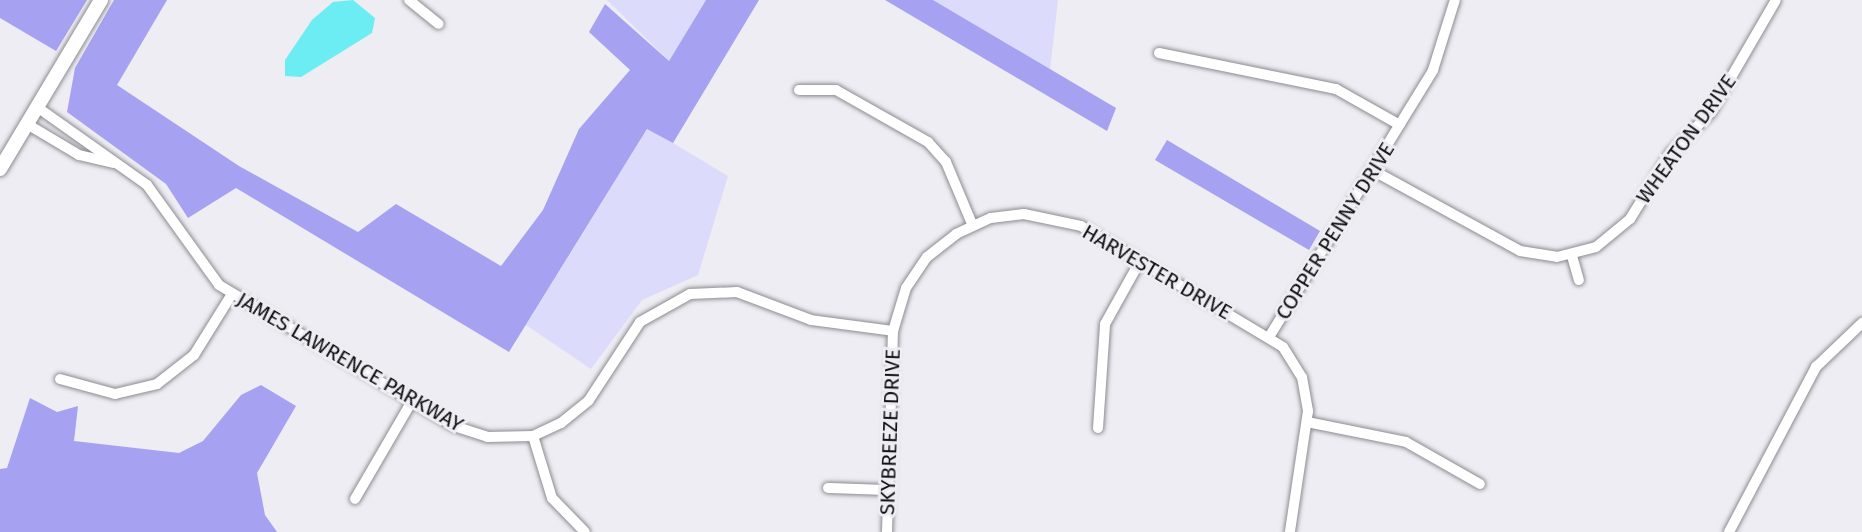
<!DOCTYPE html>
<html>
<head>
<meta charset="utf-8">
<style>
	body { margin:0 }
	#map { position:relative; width:1862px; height:532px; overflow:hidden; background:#ededf3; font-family:"Fira Sans",sans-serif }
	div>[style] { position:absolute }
	.green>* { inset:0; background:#dcdbfb }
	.forest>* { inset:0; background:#a6a1f0 }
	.water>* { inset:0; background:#6cedf3 }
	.roads { filter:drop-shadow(0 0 2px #8c8c91) drop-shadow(0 0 2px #8c8c91) }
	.minor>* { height:10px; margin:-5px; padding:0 5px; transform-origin:5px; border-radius:5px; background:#fff }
	.tertiary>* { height:14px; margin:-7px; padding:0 7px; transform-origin:7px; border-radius:7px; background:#fff }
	span { translate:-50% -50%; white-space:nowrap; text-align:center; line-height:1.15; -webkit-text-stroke:6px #ededf3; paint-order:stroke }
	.street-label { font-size:21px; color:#0f0f11 }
</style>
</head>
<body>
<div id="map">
	<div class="green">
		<div style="clip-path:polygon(607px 0,706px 0,669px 61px)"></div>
		<div style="clip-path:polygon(933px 0,1058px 0,1050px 70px)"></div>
		<div style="clip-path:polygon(648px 128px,728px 176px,698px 275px,642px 300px,591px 369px,526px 325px)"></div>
	</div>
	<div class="forest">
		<div style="clip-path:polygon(0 0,87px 0,56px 51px,0 18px)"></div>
		<div style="clip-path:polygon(114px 0,167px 0,117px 85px,239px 166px,358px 232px,396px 204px,501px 266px,543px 210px,579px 129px,630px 70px,589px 32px,605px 4px,669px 61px,706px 0,759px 0,673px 143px,647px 129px,509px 352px,236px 188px,188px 218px,166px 184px,67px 112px,75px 68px)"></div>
		<div style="clip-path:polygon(885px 0,933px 0,1116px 108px,1107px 131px)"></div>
		<div style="clip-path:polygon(1167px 140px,1320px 231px,1309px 250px,1155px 160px)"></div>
		<div style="clip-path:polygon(261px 385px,296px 406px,257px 473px,265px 515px,277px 532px,0 532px,0 469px,7px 468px,30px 398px,57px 412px,78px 406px,74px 441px,179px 453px,203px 441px,241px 395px)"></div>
	</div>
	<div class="water">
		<div style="clip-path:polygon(353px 0,375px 18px,372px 33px,301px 77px,285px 76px,285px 60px,312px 20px,333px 2px)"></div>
	</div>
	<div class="roads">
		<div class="minor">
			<div style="left:409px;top:0;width:38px;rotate:39deg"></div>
			<div style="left:1159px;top:53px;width:181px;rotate:11.5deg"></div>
			<div style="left:1336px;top:89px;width:73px;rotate:29.4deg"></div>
			<div style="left:799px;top:90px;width:37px"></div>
			<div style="left:836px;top:90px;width:106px;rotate:29.5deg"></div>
			<div style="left:928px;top:142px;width:27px;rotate:48deg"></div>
			<div style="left:946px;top:162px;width:67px;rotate:67.2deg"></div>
			<div style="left:37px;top:107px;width:135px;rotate:35.3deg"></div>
			<div style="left:147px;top:185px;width:123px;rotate:54.2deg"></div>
			<div style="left:219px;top:285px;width:274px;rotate:31deg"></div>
			<div style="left:454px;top:426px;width:35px;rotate:18deg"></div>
			<div style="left:487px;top:437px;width:46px;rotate:-1.2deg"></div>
			<div style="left:533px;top:436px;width:31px;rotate:-25deg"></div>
			<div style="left:561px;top:423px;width:36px;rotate:-39deg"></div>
			<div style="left:589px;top:400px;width:93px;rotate:-56.8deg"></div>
			<div style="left:640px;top:322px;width:57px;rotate:-29.2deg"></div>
			<div style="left:690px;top:294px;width:47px;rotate:-2.4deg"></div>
			<div style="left:737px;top:292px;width:79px;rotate:20.7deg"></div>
			<div style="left:811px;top:320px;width:83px;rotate:7.6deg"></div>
			<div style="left:27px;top:124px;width:61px;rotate:30.8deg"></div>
			<div style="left:79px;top:155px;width:35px;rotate:13deg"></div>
			<div style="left:1374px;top:171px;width:166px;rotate:28.7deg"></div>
			<div style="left:1520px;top:251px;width:37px;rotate:9deg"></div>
			<div style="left:1557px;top:257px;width:40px;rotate:-14.4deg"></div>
			<div style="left:1596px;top:247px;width:44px;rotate:-39.5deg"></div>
			<div style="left:1630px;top:219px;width:78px;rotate:-58.2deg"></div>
			<div style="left:1671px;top:153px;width:57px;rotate:-45.7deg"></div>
			<div style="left:1711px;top:112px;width:129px;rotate:-59.9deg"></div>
			<div style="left:1572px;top:256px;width:25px;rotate:74deg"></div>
			<div style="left:1269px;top:337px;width:313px;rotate:-58.4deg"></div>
			<div style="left:1433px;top:70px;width:73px;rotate:-72.6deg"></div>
			<div style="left:60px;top:379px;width:57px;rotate:15.3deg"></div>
			<div style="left:115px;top:394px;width:43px;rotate:-13.4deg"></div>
			<div style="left:157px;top:384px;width:47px;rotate:-38.1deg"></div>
			<div style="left:194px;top:355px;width:72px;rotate:-58.1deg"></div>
			<div style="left:1307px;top:422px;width:101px;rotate:11.4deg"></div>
			<div style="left:1406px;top:442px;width:85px;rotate:29.6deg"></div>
			<div style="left:1098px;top:428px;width:104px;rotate:-86.1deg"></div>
			<div style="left:1105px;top:324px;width:72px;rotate:-60.9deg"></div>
			<div style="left:533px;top:436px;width:65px;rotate:73deg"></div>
			<div style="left:552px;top:498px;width:47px;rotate:45.9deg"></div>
			<div style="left:828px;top:488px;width:60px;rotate:1.9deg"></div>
			<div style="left:355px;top:499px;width:113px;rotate:-59.8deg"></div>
			<div style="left:887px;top:532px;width:201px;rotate:-88.3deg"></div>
			<div style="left:893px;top:331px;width:45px;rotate:-73.2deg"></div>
			<div style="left:906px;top:288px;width:37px;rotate:-56deg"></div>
			<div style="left:927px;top:257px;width:37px;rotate:-38deg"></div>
			<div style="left:956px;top:234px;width:38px;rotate:-25deg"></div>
			<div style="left:991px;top:218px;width:33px;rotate:-7deg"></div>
			<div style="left:1024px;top:214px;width:58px;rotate:11.9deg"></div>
			<div style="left:1081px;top:226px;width:235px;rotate:30.9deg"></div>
			<div style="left:1283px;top:347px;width:36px;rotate:58deg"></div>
			<div style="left:1302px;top:377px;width:35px;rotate:80deg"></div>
			<div style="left:1308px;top:411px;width:122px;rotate:98.5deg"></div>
			<div style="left:1729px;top:532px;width:187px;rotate:-62.2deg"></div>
			<div style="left:1816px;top:367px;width:64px;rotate:-43.7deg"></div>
		</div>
		<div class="tertiary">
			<div style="left:0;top:169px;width:197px;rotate:-59.1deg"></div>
		</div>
	</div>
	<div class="street-label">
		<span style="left:1686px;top:139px;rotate:-54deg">WHEATON DRIVE</span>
		<span style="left:1335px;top:231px;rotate:-58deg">COPPER PENNY DRIVE</span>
		<span style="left:1157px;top:272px;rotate:30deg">HARVESTER DRIVE</span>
		<span style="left:350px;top:362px;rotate:30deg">JAMES LAWRENCE PARKWAY</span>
		<span style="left:890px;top:432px;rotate:-88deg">SKYBREEZE DRIVE</span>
	</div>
</div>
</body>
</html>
